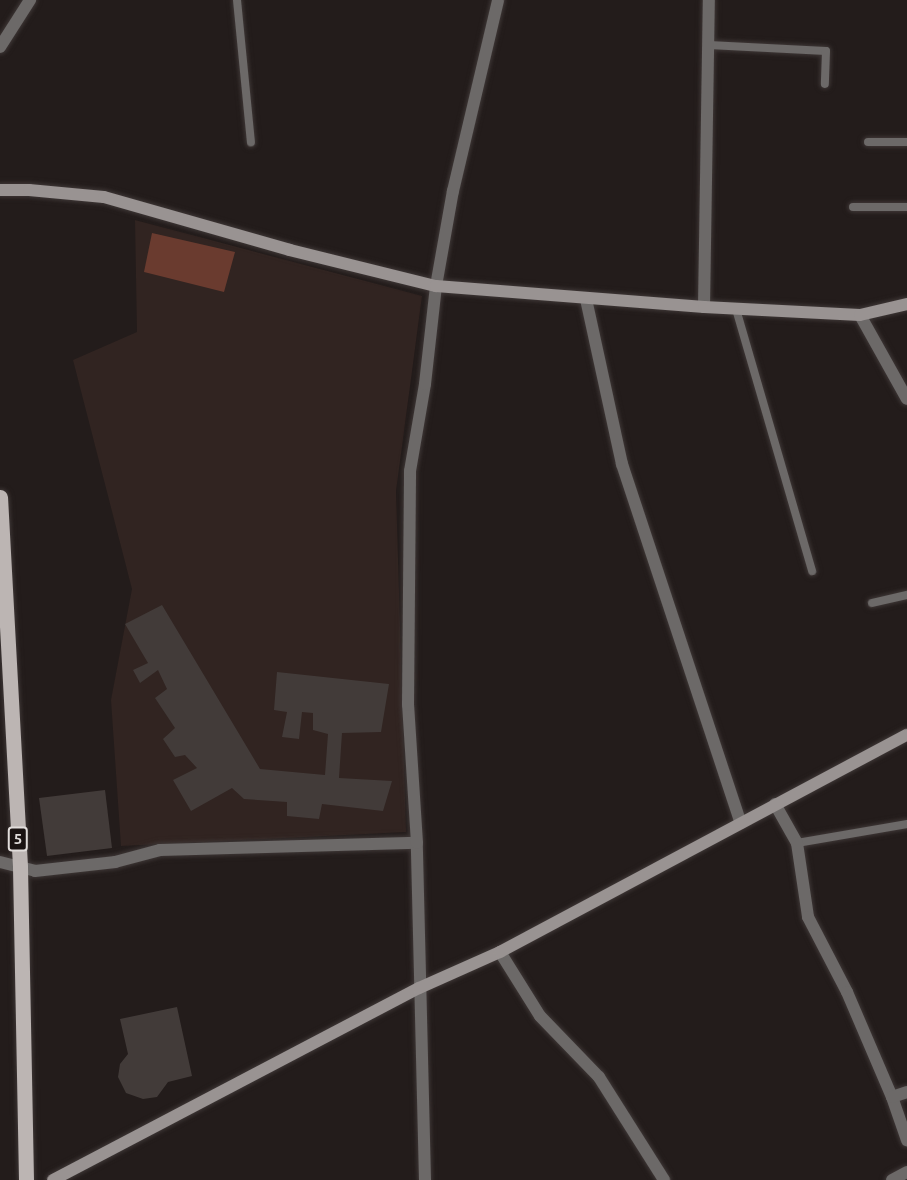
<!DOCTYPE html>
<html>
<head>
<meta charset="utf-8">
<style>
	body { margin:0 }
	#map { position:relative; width:907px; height:1180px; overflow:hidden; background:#231c1b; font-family:Ubuntu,sans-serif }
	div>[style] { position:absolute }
	.built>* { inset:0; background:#312421 }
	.water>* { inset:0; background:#6a3b2f }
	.building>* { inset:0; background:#423b39 }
	.roads { filter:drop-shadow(0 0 2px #3e3736) drop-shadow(0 0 2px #3e3736) }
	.lane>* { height:8px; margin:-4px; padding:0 4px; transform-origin:4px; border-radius:4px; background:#6c6968 }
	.street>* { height:12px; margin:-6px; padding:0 6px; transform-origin:6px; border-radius:6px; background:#6c6968 }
	.secondary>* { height:12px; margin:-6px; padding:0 6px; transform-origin:6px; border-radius:6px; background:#999392 }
	.primary>* { height:15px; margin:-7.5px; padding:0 7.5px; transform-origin:7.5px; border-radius:7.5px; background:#bcb5b3 }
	span { translate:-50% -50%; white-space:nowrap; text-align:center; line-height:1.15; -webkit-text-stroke:5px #1a1312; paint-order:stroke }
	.shield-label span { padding:2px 4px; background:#1a1312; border:2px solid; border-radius:4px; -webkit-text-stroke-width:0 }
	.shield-label { font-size:15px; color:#e1dddb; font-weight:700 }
</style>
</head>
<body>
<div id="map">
	<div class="built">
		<div style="clip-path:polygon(135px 220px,422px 296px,396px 491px,406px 832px,121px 846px,111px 700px,132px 589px,73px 360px,137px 332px)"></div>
	</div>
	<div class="water">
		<div style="clip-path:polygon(152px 233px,235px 252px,224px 292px,144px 272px)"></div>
	</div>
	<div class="building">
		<div style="clip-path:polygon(162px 605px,260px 769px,325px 775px,328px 734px,313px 730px,313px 713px,302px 712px,299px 739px,282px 737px,287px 712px,274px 710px,277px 672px,389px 684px,381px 732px,342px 733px,339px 778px,392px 781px,383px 811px,322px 804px,319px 819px,287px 816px,287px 802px,244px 799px,232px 788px,191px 811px,173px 780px,197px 768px,185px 755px,175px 757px,163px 739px,175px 728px,155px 698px,167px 689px,158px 670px,140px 683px,133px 670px,148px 663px,125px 624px)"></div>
		<div style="clip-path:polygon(105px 790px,112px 848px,47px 856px,39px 798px)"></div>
		<div style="clip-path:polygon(177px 1007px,192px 1076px,168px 1082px,157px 1097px,143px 1099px,126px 1093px,118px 1077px,120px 1064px,128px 1054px,120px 1019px)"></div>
	</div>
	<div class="roads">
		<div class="lane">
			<div style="left:237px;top:0;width:143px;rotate:84.4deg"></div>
			<div style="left:709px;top:45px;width:117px;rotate:2.9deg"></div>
			<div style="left:826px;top:51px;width:33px;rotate:92deg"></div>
			<div style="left:868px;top:142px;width:39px"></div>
			<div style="left:853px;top:207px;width:54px"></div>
			<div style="left:736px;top:309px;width:273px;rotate:73.8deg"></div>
			<div style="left:872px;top:603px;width:36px;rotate:-13deg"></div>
			<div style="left:797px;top:843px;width:112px;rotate:-9.8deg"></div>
		</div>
		<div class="street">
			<div style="left:0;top:47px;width:56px;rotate:-57.4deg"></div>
			<div style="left:586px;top:299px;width:169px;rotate:77.7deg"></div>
			<div style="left:622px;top:464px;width:378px;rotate:71.7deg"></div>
			<div style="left:704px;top:307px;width:307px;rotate:-89.1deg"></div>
			<div style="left:860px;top:315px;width:96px;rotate:60.8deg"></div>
			<div style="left:775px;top:804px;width:45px;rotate:60.6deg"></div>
			<div style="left:797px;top:843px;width:75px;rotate:81.5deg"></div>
			<div style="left:808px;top:917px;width:85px;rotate:62.5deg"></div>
			<div style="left:847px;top:992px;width:114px;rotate:66.8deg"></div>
			<div style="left:892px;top:1097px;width:46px;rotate:70.8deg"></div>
			<div style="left:0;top:862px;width:36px;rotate:14deg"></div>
			<div style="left:35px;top:871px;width:81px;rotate:-6.4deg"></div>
			<div style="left:115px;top:862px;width:47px;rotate:-14.9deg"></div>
			<div style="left:160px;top:850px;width:257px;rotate:-1.6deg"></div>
			<div style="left:500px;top:952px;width:75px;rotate:58deg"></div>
			<div style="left:540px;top:1016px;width:85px;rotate:46deg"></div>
			<div style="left:599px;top:1077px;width:122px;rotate:57.7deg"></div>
			<div style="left:892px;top:1097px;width:16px;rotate:-18deg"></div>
			<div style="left:425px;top:1180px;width:337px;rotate:-91.4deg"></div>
			<div style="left:417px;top:843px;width:138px;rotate:-93.7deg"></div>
			<div style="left:408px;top:705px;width:234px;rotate:-89.5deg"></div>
			<div style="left:410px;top:471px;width:88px;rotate:-80.2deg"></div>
			<div style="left:425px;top:384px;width:99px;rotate:-83.6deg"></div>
			<div style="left:436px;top:286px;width:97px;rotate:-79.9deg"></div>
			<div style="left:453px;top:191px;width:196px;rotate:-76.7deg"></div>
			<div style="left:892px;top:1180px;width:17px;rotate:-28deg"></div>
		</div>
		<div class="secondary">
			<div style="left:0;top:190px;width:29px"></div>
			<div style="left:29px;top:190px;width:75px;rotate:5.3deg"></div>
			<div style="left:104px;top:197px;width:193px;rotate:15.9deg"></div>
			<div style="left:290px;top:250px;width:150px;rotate:13.9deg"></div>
			<div style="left:436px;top:286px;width:269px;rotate:4.5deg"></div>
			<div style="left:704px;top:307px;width:156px;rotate:2.9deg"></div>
			<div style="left:860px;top:315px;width:48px;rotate:-13.2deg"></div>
			<div style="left:53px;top:1180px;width:413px;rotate:-27.7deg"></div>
			<div style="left:419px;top:988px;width:89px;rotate:-24deg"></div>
			<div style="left:500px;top:952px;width:461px;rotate:-28.1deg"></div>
		</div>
		<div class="primary">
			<div style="left:0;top:497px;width:371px;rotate:86.9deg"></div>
			<div style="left:20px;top:867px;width:313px;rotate:88.9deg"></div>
		</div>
	</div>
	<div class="shield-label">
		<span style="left:18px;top:839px">5</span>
	</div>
</div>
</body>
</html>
